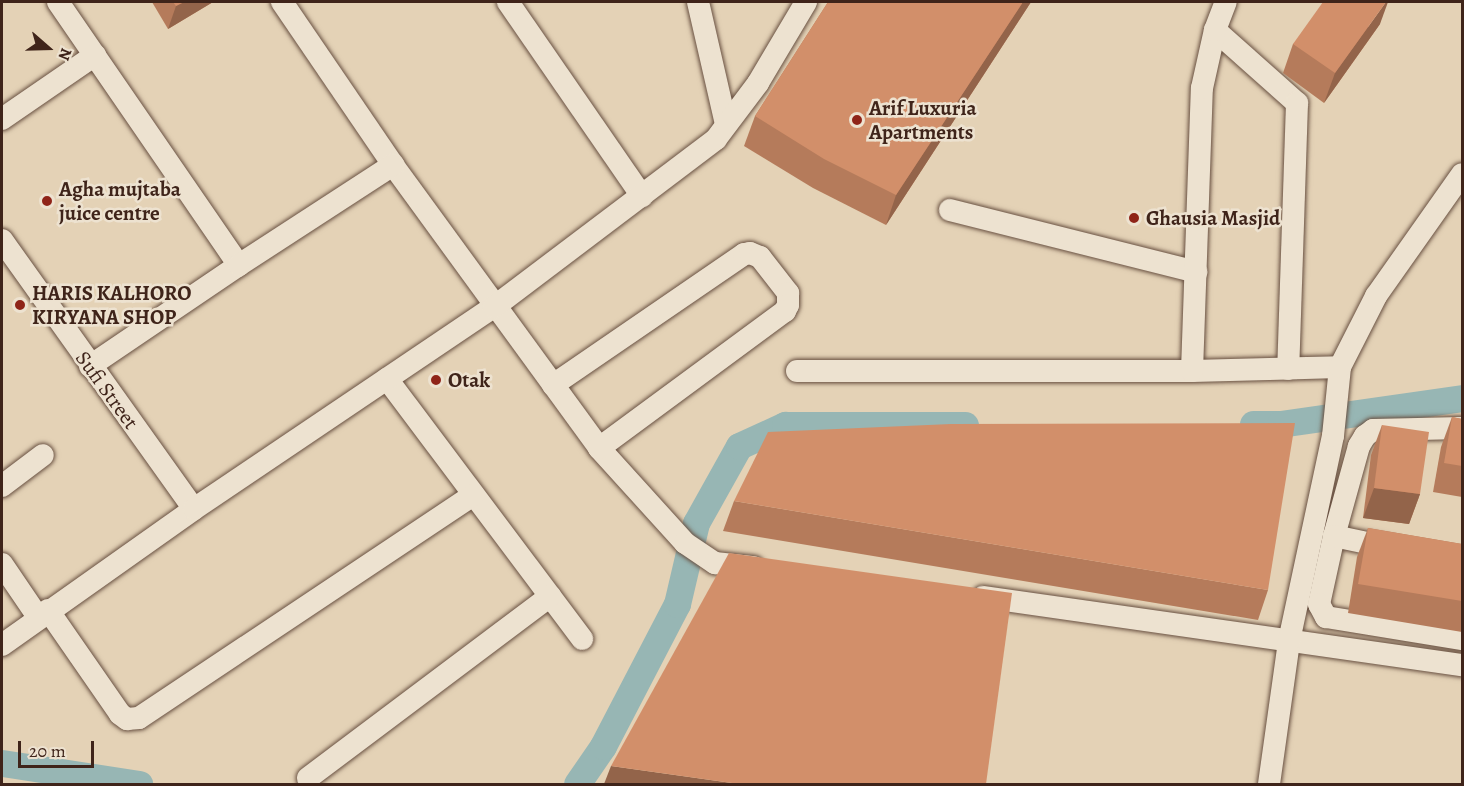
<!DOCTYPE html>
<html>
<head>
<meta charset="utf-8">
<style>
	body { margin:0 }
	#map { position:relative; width:1464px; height:786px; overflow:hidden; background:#e4d2b6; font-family:Alegreya,serif }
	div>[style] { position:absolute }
	.canal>* { height:27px; margin:-13.5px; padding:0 13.5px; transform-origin:13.5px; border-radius:13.5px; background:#97b6b4 }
	.roads { filter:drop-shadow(0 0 2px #685041) drop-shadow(0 0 2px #685041) }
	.minor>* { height:22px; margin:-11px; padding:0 11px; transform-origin:11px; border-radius:11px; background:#ede2d0 }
	.wall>* { inset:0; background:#b57b5b }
	.shaded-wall>* { inset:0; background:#93644a }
	.building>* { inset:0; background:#d28f6a }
	.dots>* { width:16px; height:16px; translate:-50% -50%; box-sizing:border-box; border:3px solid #ede2d0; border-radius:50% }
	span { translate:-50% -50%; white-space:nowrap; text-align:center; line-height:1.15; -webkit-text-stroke:5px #ede2d0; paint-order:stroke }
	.poi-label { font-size:21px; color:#3f241a; font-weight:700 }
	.left { translate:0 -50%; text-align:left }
	.street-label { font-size:21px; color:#3f241a }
	.frame { position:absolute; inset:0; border:3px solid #3f241a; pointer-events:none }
	.north { position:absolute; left:18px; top:18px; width:60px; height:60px; -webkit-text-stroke:4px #ede2d0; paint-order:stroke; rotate:110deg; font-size:16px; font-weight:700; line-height:24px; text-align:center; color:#3f241a }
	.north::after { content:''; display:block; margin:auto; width:21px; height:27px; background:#3f241a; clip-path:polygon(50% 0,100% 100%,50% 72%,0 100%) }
	.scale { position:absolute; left:18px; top:741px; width:76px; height:27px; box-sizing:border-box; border:3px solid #3f241a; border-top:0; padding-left:8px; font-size:18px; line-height:21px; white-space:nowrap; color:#3f241a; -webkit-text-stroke:4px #ede2d0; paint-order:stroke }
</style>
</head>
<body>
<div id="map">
	<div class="canal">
		<div style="left:1253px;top:424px;width:27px"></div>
		<div style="left:1280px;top:424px;width:184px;rotate:-8.1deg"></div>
		<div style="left:2px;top:763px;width:139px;rotate:8.7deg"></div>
		<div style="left:577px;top:784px;width:46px;rotate:-55.6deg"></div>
		<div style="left:603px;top:746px;width:160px;rotate:-62.5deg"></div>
		<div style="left:677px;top:604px;width:83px;rotate:-76.8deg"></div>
		<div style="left:696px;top:523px;width:88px;rotate:-60.8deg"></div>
		<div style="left:739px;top:446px;width:51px;rotate:-24.5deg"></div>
		<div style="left:785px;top:425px;width:180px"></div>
	</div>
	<div class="roads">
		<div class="minor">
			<div style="left:58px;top:2px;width:319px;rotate:55.5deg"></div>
			<div style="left:282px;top:2px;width:197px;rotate:55.7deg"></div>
			<div style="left:393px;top:165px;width:350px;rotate:53.9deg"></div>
			<div style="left:599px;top:448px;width:128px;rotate:47.8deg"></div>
			<div style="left:685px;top:543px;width:36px;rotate:34deg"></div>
			<div style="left:715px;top:563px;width:39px;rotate:6deg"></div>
			<div style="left:508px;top:2px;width:236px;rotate:55.4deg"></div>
			<div style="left:698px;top:2px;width:125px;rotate:77.1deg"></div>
			<div style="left:1215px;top:30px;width:110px;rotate:41.7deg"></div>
			<div style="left:1297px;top:103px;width:266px;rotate:91.9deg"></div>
			<div style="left:2px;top:119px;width:113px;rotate:-34.5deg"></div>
			<div style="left:950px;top:210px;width:254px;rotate:14.1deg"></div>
			<div style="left:2px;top:240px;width:330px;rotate:54.5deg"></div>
			<div style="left:90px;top:366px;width:180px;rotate:-34.1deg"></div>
			<div style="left:239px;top:265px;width:184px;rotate:-33deg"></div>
			<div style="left:797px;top:371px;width:395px"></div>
			<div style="left:1192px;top:371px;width:148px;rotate:-1.5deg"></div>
			<div style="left:1192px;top:371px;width:283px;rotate:-88deg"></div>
			<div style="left:1202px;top:88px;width:59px;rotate:-77.4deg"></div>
			<div style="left:1215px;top:30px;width:30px;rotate:-69deg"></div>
			<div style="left:387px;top:379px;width:325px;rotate:53.1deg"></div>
			<div style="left:553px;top:385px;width:232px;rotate:-34.4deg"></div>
			<div style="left:744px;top:254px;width:6px;rotate:-9deg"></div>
			<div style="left:750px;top:253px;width:11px;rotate:22deg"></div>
			<div style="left:760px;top:257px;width:46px;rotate:52.1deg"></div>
			<div style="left:788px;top:293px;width:12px;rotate:90deg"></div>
			<div style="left:788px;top:305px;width:7px;rotate:117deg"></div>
			<div style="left:785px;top:311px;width:231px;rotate:143.6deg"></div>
			<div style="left:1462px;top:428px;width:89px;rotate:178.7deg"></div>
			<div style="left:1373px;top:430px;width:10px;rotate:143deg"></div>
			<div style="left:1365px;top:436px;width:12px;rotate:121deg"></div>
			<div style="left:1359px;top:446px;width:93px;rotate:105.5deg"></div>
			<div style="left:1334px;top:536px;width:70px;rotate:102.4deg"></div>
			<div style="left:1319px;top:604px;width:15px;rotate:62deg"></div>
			<div style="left:1326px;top:617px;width:138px;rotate:9.2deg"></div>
			<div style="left:2px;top:486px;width:51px;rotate:-37.1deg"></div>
			<div style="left:1334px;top:536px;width:58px;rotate:11.9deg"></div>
			<div style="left:2px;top:564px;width:64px;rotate:55.8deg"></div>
			<div style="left:983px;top:597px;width:484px;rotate:8.1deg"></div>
			<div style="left:48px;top:610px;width:126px;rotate:55.3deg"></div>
			<div style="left:120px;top:714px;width:9px;rotate:36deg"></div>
			<div style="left:127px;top:719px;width:12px;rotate:-5deg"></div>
			<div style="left:139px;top:718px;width:402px;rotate:-33.7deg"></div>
			<div style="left:2px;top:645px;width:235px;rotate:-35.3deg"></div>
			<div style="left:194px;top:509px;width:362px;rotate:-34deg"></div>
			<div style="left:494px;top:307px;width:278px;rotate:-37.1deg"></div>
			<div style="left:716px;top:139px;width:70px;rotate:-53.1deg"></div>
			<div style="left:758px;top:83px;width:94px;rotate:-59.3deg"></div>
			<div style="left:308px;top:778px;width:303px;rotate:-36.9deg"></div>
			<div style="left:1269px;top:784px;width:144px;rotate:-82deg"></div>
			<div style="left:1289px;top:641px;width:210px;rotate:-77.9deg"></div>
			<div style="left:1333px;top:436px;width:69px;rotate:-84.2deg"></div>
			<div style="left:1340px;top:367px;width:80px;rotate:-63.1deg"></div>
			<div style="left:1376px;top:296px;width:149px;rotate:-54.8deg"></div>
		</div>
	</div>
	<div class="wall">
		<div style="clip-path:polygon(152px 2px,213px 2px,168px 29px)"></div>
		<div style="clip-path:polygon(828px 2px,1031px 2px,886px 225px,813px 188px,744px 146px,755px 116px)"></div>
		<div style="clip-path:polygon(1380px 24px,1324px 103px,1283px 73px,1293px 44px)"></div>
		<div style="clip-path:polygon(1452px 417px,1462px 419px,1462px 497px,1433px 492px,1441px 447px)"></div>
		<div style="clip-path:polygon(1382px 425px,1420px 494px,1409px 524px,1363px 518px,1371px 455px)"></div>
		<div style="clip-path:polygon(734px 501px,1268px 590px,1258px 620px,723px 531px)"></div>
		<div style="clip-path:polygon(1368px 528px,1462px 544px,1462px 632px,1348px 613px,1357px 557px)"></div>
	</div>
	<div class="shaded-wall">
		<div style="clip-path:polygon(184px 2px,213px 2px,168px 29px,176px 6px)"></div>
		<div style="clip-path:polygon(1023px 2px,1031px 2px,886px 225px,896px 195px)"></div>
		<div style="clip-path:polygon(1386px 2px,1388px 2px,1380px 24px,1324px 103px,1335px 73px)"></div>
		<div style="clip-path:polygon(1374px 488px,1420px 494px,1409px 524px,1363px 518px)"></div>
		<div style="clip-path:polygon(611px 766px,739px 784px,604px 784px)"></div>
	</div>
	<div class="building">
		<div style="clip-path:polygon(173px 2px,184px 2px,176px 6px)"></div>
		<div style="clip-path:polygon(828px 2px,1023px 2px,896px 195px,824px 159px,755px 116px)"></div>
		<div style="clip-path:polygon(1323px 2px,1386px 2px,1335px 73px,1293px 44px)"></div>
		<div style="clip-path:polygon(1452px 417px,1462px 419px,1462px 466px,1444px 463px)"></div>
		<div style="clip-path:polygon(1295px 423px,1268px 590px,734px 501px,768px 432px,951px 424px)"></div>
		<div style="clip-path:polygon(1382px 425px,1429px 432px,1420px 494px,1374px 488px)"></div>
		<div style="clip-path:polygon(1368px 528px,1462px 544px,1462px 601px,1358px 584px)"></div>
		<div style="clip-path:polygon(729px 553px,1012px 593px,986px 784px,739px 784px,611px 766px)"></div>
	</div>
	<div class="dots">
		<div style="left:857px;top:120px;background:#8f2418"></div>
		<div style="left:47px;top:201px;background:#8f2418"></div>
		<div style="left:1134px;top:218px;background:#8f2418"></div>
		<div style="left:20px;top:305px;background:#8f2418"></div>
		<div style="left:436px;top:380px;background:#8f2418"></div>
	</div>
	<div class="poi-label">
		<span class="left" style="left:869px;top:120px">Arif Luxuria<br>Apartments</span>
		<span class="left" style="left:59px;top:201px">Agha mujtaba<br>juice centre</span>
		<span class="left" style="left:1146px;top:218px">Ghausia Masjid</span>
		<span class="left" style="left:32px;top:305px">HARIS KALHORO<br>KIRYANA SHOP</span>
		<span class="left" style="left:448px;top:380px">Otak</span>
	</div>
	<div class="street-label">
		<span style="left:107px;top:390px;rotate:54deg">Sufi Street</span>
	</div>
	<div class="frame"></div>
	<div class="north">N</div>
	<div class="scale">20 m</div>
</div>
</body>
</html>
